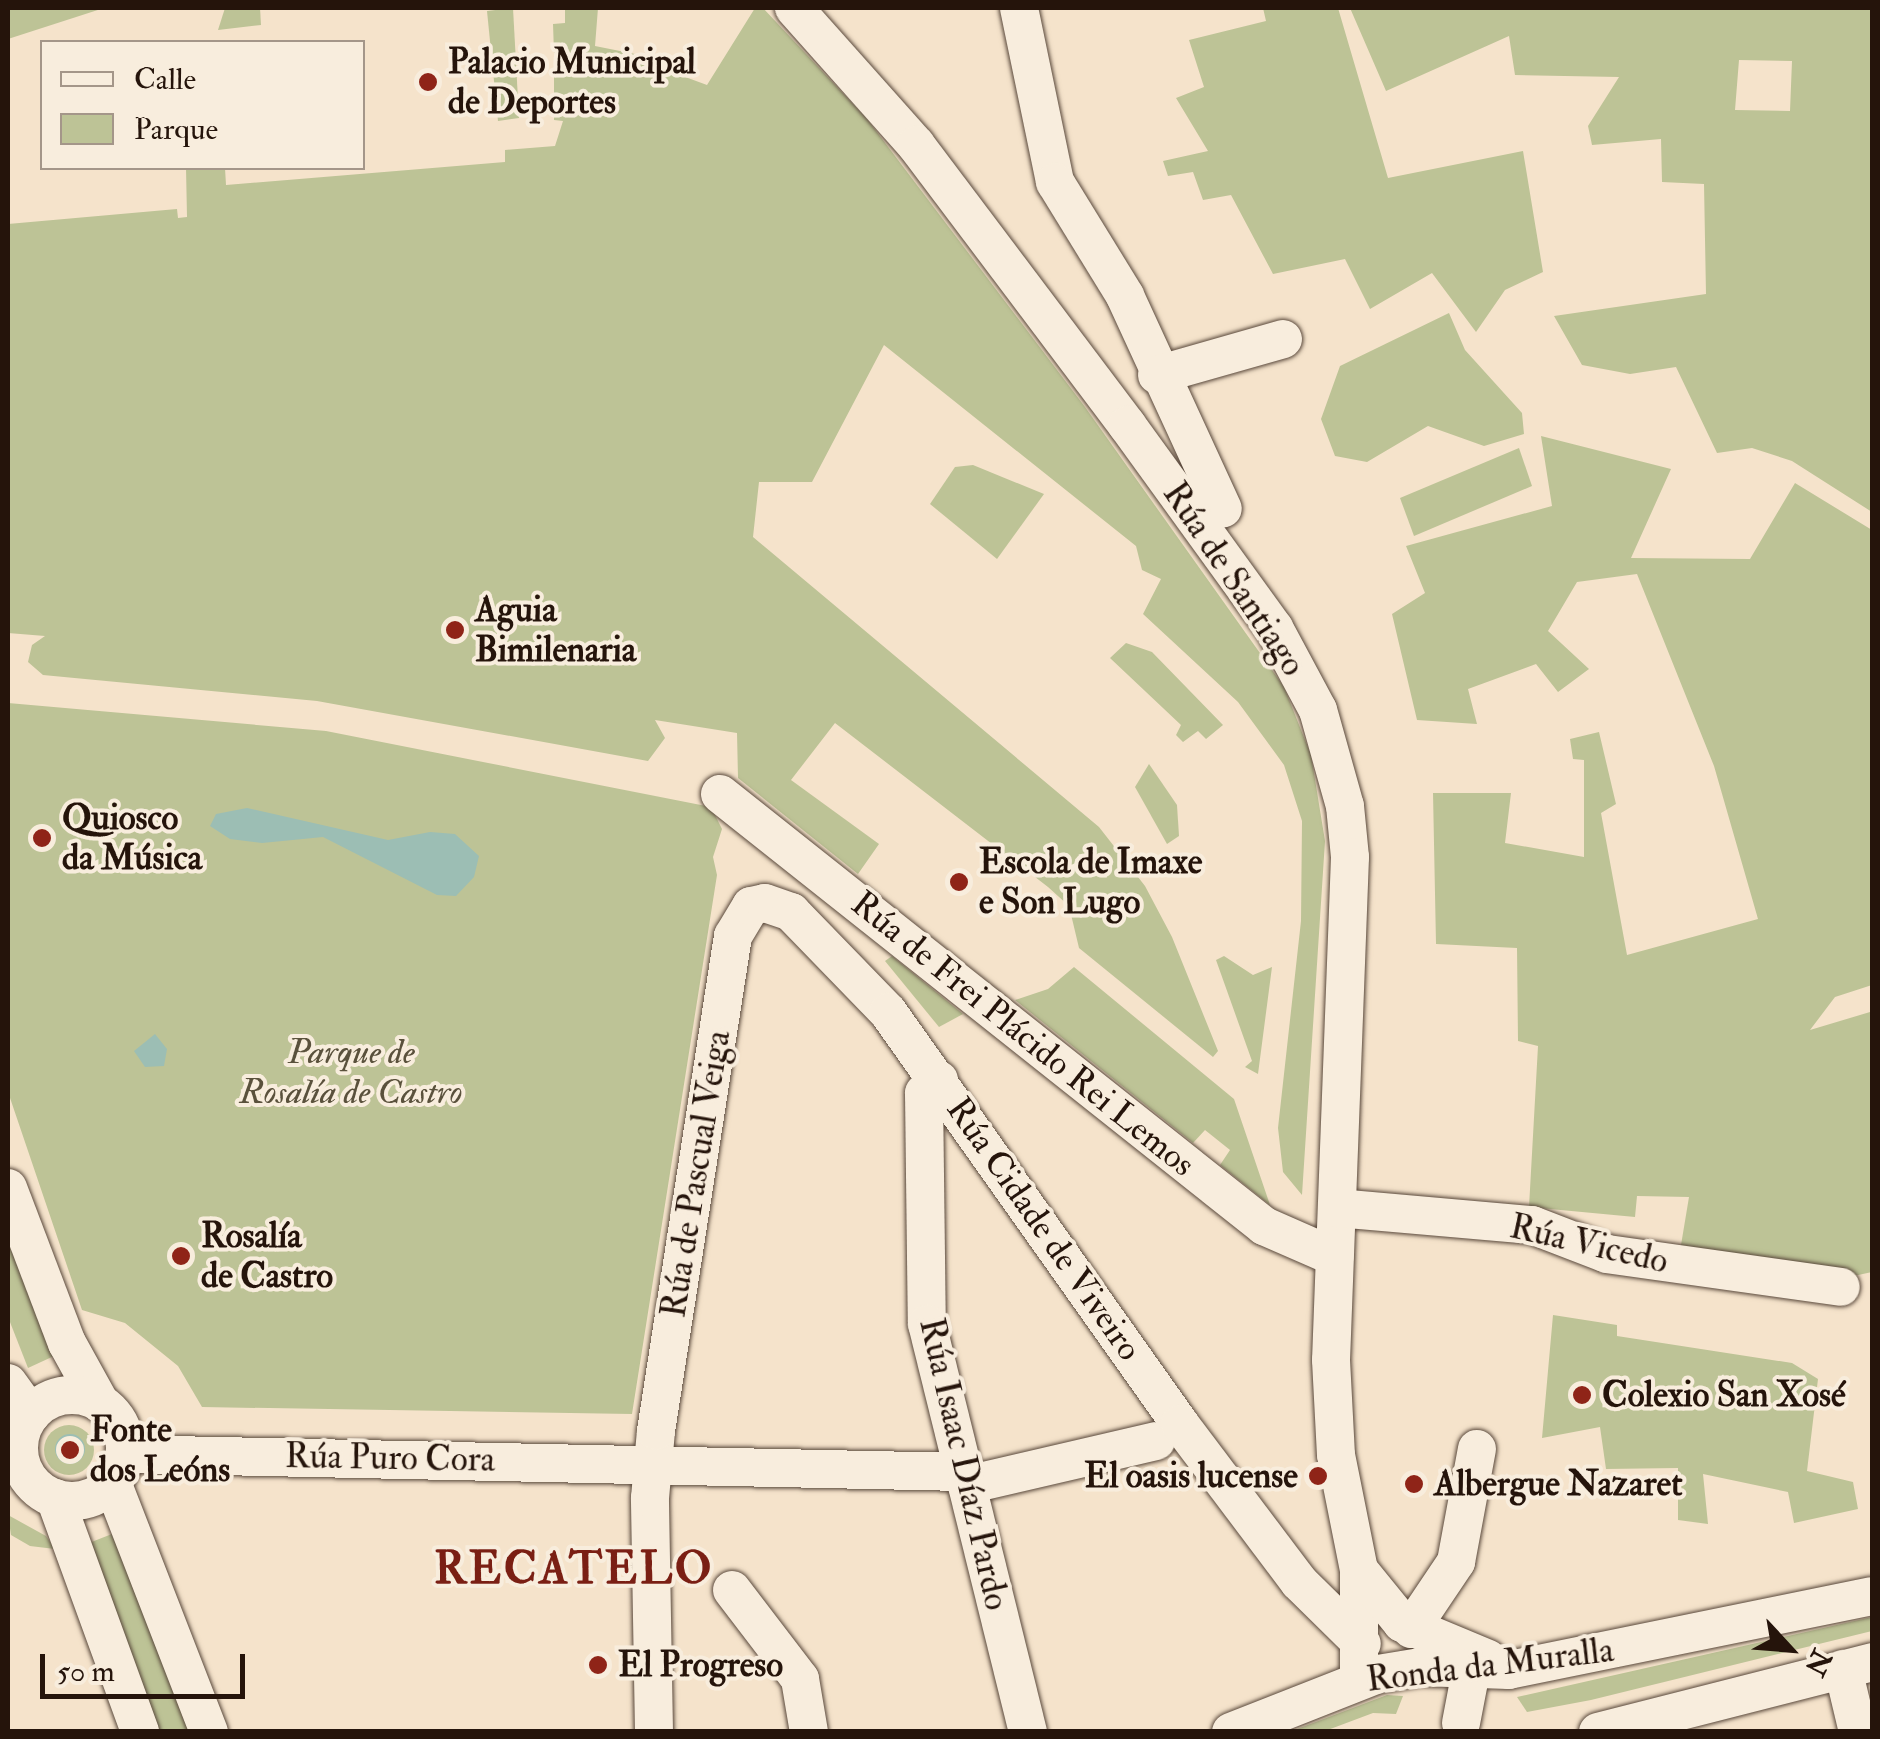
<!DOCTYPE html>
<html>
<head>
<meta charset="utf-8">
<style>
	body { margin:0 }
	#map { position:relative; width:1880px; height:1739px; overflow:hidden; background:#f5e3cb; font-family:"IM FELL Double Pica",serif }
	div>[style] { position:absolute }
	.green>* { inset:0; background:#bdc396 }
	.round { border-radius:50% }
	.water>* { inset:0; background:#9cbeb4 }
	.roads { filter:drop-shadow(0 0 2px #59483b) drop-shadow(0 0 2px #59483b) }
	.minor>* { height:38px; margin:-19px; padding:0 19px; transform-origin:19px; border-radius:19px; background:#f8eddd }
	.minor>.ring { margin:-19px; padding:0; box-sizing:content-box; background:none; border:38px solid #f8eddd; border-radius:50% }
	.dots>* { width:28px; height:28px; translate:-50% -50%; box-sizing:border-box; border:5px solid #f8eddd; border-radius:50% }
	span { translate:-50% -50%; white-space:nowrap; text-align:center; line-height:1.15; -webkit-text-stroke:8px #f8eddd; paint-order:stroke }
	.poi-label { font-size:35px; color:#25140b; font-weight:700 }
	.left { translate:0 -50%; text-align:left }
	.right { translate:-100% -50%; text-align:right }
	.street-label { font-size:35px; color:#25140b }
	.park-label { font-size:35px; color:#5a513c; font-style:italic }
	.district-label { font-size:45px; color:#7a1f14; font-weight:700; letter-spacing:2.5px }
	.frame { position:absolute; inset:0; border:10px solid #25140b; pointer-events:none }
	.legend { position:absolute; left:40px; top:40px; width:325px; height:130px; box-sizing:border-box; background:#f8eddd; border:2px solid #a49689; margin:0; padding:12px 18px; list-style:none; font-size:30px; color:#25140b }
	.legend li { display:flex; align-items:center; gap:20px; height:50px }
	.legend b { width:50px; border:2px solid #a49689 }
	.north { position:absolute; left:1740px; top:1599px; width:100px; height:100px; -webkit-text-stroke:8px #f8eddd; paint-order:stroke; rotate:116deg; font-size:28px; font-weight:700; line-height:40px; text-align:center; color:#25140b }
	.north::after { content:''; display:block; margin:auto; width:35px; height:45px; background:#25140b; clip-path:polygon(50% 0,100% 100%,50% 72%,0 100%) }
	.scale { position:absolute; left:40px; top:1654px; width:205px; height:45px; box-sizing:border-box; border:5px solid #25140b; border-top:0; padding-left:12px; font-size:30px; line-height:35px; white-space:nowrap; color:#25140b; -webkit-text-stroke:8px #f8eddd; paint-order:stroke }
</style>
</head>
<body>
<div id="map">
	<div class="green">
		<div style="clip-path:polygon(8px 8px,104px 8px,8px 39px)"></div>
		<div style="clip-path:polygon(225px 8px,260px 8px,261px 25px,218px 30px)"></div>
		<div style="clip-path:polygon(513px 8px,519px 118px,498px 121px,487px 11px)"></div>
		<div style="clip-path:polygon(565px 8px,598px 8px,595px 46px,670px 61px,669px 71px,707px 85px,755px 8px,763px 8px,867px 119px,1085px 407px,1284px 687px,1311px 755px,1325px 841px,1302px 1195px,1283px 1172px,1278px 1128px,1301px 921px,1302px 821px,1284px 765px,1238px 702px,1143px 614px,1161px 579px,1142px 570px,1136px 546px,884px 345px,812px 482px,759px 482px,753px 537px,1099px 827px,1145px 886px,1172px 937px,1218px 1051px,1213px 1057px,1079px 948px,1069px 906px,1048px 887px,835px 723px,791px 780px,879px 844px,858px 874px,738px 778px,737px 733px,655px 720px,665px 738px,648px 761px,317px 701px,43px 675px,28px 662px,32px 645px,45px 636px,8px 633px,8px 224px,177px 209px,178px 218px,187px 217px,186px 168px,225px 168px,226px 185px,505px 162px,505px 150px,555px 146px,563px 121px,554px 120px,554px 62px,570px 62px,570px 53px,554px 53px,553px 24px,565px 23px)"></div>
		<div style="clip-path:polygon(1263px 8px,1338px 8px,1388px 178px,1523px 151px,1543px 272px,1505px 290px,1476px 332px,1432px 273px,1370px 309px,1345px 259px,1273px 274px,1231px 195px,1203px 200px,1193px 172px,1168px 176px,1163px 161px,1208px 151px,1176px 98px,1204px 87px,1189px 40px,1266px 21px)"></div>
		<div style="clip-path:polygon(evenodd,1350px 8px,1872px 8px,1872px 512px,1792px 461px,1752px 448px,1717px 453px,1676px 367px,1630px 374px,1582px 365px,1554px 316px,1706px 294px,1704px 184px,1662px 182px,1661px 139px,1592px 145px,1588px 126px,1619px 77px,1515px 75px,1509px 36px,1386px 91px,1350px 8px,1739px 60px,1792px 61px,1790px 111px,1735px 110px,1739px 60px)"></div>
		<div style="clip-path:polygon(1449px 313px,1465px 350px,1522px 413px,1524px 434px,1484px 446px,1428px 426px,1367px 462px,1335px 456px,1321px 419px,1340px 366px)"></div>
		<div style="clip-path:polygon(1541px 436px,1671px 469px,1631px 558px,1750px 559px,1795px 483px,1872px 530px,1872px 985px,1835px 997px,1810px 1030px,1870px 1012px,1872px 1019px,1872px 1272px,1840px 1279px,1679px 1257px,1689px 1197px,1637px 1196px,1635px 1217px,1529px 1207px,1538px 1046px,1518px 1041px,1517px 948px,1436px 944px,1433px 793px,1511px 793px,1505px 843px,1584px 857px,1584px 760px,1573px 759px,1570px 739px,1599px 732px,1616px 804px,1601px 813px,1627px 955px,1758px 919px,1714px 766px,1637px 574px,1577px 582px,1548px 631px,1589px 669px,1558px 692px,1536px 664px,1468px 689px,1477px 724px,1417px 720px,1392px 614px,1425px 593px,1406px 546px,1552px 506px)"></div>
		<div style="clip-path:polygon(1519px 448px,1532px 486px,1414px 536px,1400px 498px)"></div>
		<div style="clip-path:polygon(973px 465px,1044px 494px,997px 559px,930px 504px,955px 467px)"></div>
		<div style="clip-path:polygon(1126px 643px,1152px 652px,1223px 725px,1206px 739px,1198px 731px,1183px 742px,1176px 735px,1181px 725px,1110px 658px)"></div>
		<div style="clip-path:polygon(8px 703px,326px 731px,711px 807px,722px 829px,713px 857px,717px 875px,632px 1414px,202px 1407px,178px 1366px,125px 1323px,82px 1310px,8px 1092px)"></div>
		<div style="clip-path:polygon(1149px 764px,1177px 805px,1179px 836px,1167px 844px,1135px 787px)"></div>
		<div style="clip-path:polygon(892px 956px,963px 1014px,939px 1027px,885px 961px)"></div>
		<div style="clip-path:polygon(1224px 956px,1253px 975px,1272px 967px,1258px 1074px,1245px 1067px,1252px 1061px,1216px 960px)"></div>
		<div style="clip-path:polygon(1074px 967px,1234px 1099px,1270px 1205px,1220px 1165px,1230px 1150px,1205px 1130px,1193px 1143px,1015px 1000px,1048px 989px)"></div>
		<div style="clip-path:polygon(8px 1238px,54px 1356px,28px 1368px,8px 1317px)"></div>
		<div style="clip-path:polygon(1553px 1315px,1617px 1325px,1617px 1336px,1792px 1363px,1818px 1379px,1807px 1471px,1853px 1482px,1858px 1509px,1794px 1523px,1788px 1492px,1703px 1474px,1708px 1524px,1678px 1520px,1678px 1468px,1606px 1469px,1600px 1427px,1542px 1438px)"></div>
		<div class="round" style="left:44px;top:1425px;width:50px;height:50px"></div>
		<div style="clip-path:polygon(8px 1515px,46px 1536px,55px 1549px,30px 1546px,11px 1535px)"></div>
		<div style="clip-path:polygon(117px 1532px,196px 1731px,158px 1731px,89px 1543px)"></div>
		<div style="clip-path:polygon(1872px 1617px,1872px 1631px,1591px 1700px,1527px 1712px,1517px 1697px)"></div>
		<div style="clip-path:polygon(1387px 1695px,1403px 1696px,1396px 1714px,1373px 1713px,1325px 1731px,1292px 1731px)"></div>
	</div>
	<div class="water">
		<div style="clip-path:polygon(247px 808px,388px 840px,430px 832px,455px 834px,479px 856px,474px 877px,456px 896px,437px 895px,323px 837px,262px 843px,230px 839px,210px 826px,216px 814px)"></div>
		<div style="clip-path:polygon(155px 1034px,167px 1049px,164px 1066px,145px 1067px,134px 1051px)"></div>
		<div class="round" style="left:55px;top:1434px;width:30px;height:30px"></div>
	</div>
	<div class="roads">
		<div class="minor">
			<div style="left:794px;top:8px;width:183px;rotate:48.3deg"></div>
			<div style="left:916px;top:145px;width:351px;rotate:53deg"></div>
			<div style="left:1127px;top:425px;width:251px;rotate:54.1deg"></div>
			<div style="left:1274px;top:628px;width:93px;rotate:61.8deg"></div>
			<div style="left:1318px;top:710px;width:100px;rotate:74.3deg"></div>
			<div style="left:1345px;top:806px;width:51px;rotate:84.4deg"></div>
			<div style="left:1350px;top:857px;width:503px;rotate:92.16deg"></div>
			<div style="left:1331px;top:1360px;width:95px;rotate:87deg"></div>
			<div style="left:1336px;top:1455px;width:117px;rotate:78.7deg"></div>
			<div style="left:1359px;top:1570px;width:110px;rotate:90deg"></div>
			<div style="left:1019px;top:8px;width:178px;rotate:78.3deg"></div>
			<div style="left:1055px;top:182px;width:134px;rotate:58.4deg"></div>
			<div style="left:1125px;top:296px;width:234px;rotate:65.3deg"></div>
			<div style="left:1157px;top:375px;width:131px;rotate:-15.9deg"></div>
			<div style="left:720px;top:794px;width:695px;rotate:38.45deg"></div>
			<div style="left:1264px;top:1226px;width:77px;rotate:23.6deg"></div>
			<div style="left:939px;top:1080px;width:20px;rotate:139deg"></div>
			<div style="left:924px;top:1093px;width:231px;rotate:89.3deg"></div>
			<div style="left:927px;top:1324px;width:420px;rotate:76.1deg"></div>
			<div style="left:8px;top:1188px;width:166px;rotate:69.2deg"></div>
			<div style="left:67px;top:1343px;width:66px;rotate:61.1deg"></div>
			<div style="left:1337px;top:1208px;width:196px;rotate:5deg"></div>
			<div style="left:1532px;top:1225px;width:80px;rotate:21.1deg"></div>
			<div style="left:1607px;top:1254px;width:236px;rotate:8deg"></div>
			<div style="left:8px;top:1383px;width:39px;rotate:54deg"></div>
			<div class="ring" style="left:19px;top:1395px;width:68px;height:68px"></div>
			<div style="left:125px;top:1454px;width:839px;rotate:1.23deg"></div>
			<div style="left:112px;top:1482px;width:268px;rotate:68.8deg"></div>
			<div style="left:967px;top:1485px;width:194px;rotate:-13.1deg"></div>
			<div style="left:55px;top:1498px;width:249px;rotate:70deg"></div>
			<div style="left:1359px;top:1570px;width:68px;rotate:50.9deg"></div>
			<div style="left:1402px;top:1623px;width:93px;rotate:22.7deg"></div>
			<div style="left:732px;top:1590px;width:112px;rotate:52.6deg"></div>
			<div style="left:800px;top:1679px;width:54px;rotate:80.4deg"></div>
			<div style="left:1411px;top:1629px;width:81px;rotate:-56.1deg"></div>
			<div style="left:1456px;top:1562px;width:115px;rotate:-79.5deg"></div>
			<div style="left:1843px;top:1669px;width:65px;rotate:76.6deg"></div>
			<div style="left:1461px;top:1723px;width:53px;rotate:-79.1deg"></div>
			<div style="left:654px;top:1732px;width:234px;rotate:-91deg"></div>
			<div style="left:650px;top:1498px;width:67px;rotate:-84.9deg"></div>
			<div style="left:656px;top:1431px;width:501px;rotate:-81.16deg"></div>
			<div style="left:733px;top:936px;width:35px;rotate:-59deg"></div>
			<div style="left:751px;top:906px;width:14px;rotate:-12deg"></div>
			<div style="left:765px;top:903px;width:28px;rotate:19deg"></div>
			<div style="left:791px;top:912px;width:139px;rotate:45.9deg"></div>
			<div style="left:888px;top:1012px;width:505px;rotate:54.67deg"></div>
			<div style="left:1180px;top:1424px;width:198px;rotate:53deg"></div>
			<div style="left:1299px;top:1582px;width:88px;rotate:44.5deg"></div>
			<div style="left:1231px;top:1732px;width:158px;rotate:-21.5deg"></div>
			<div style="left:1378px;top:1674px;width:43px;rotate:-9.5deg"></div>
			<div style="left:1420px;top:1667px;width:89px;rotate:1.9deg"></div>
			<div style="left:1509px;top:1670px;width:370px;rotate:-11.5deg"></div>
			<div style="left:1598px;top:1732px;width:283px;rotate:-14.3deg"></div>
		</div>
	</div>
	<div class="dots">
		<div style="left:428px;top:82px;background:#8f2418"></div>
		<div style="left:455px;top:630px;background:#8f2418"></div>
		<div style="left:42px;top:838px;background:#8f2418"></div>
		<div style="left:959px;top:882px;background:#8f2418"></div>
		<div style="left:181px;top:1256px;background:#8f2418"></div>
		<div style="left:1582px;top:1395px;background:#8f2418"></div>
		<div style="left:70px;top:1450px;background:#8f2418"></div>
		<div style="left:1318px;top:1476px;background:#8f2418"></div>
		<div style="left:1414px;top:1484px;background:#8f2418"></div>
		<div style="left:598px;top:1665px;background:#8f2418"></div>
	</div>
	<div class="poi-label">
		<span class="left" style="left:448px;top:82px">Palacio Municipal<br>de Deportes</span>
		<span class="left" style="left:475px;top:630px">Aguia<br>Bimilenaria</span>
		<span class="left" style="left:62px;top:838px">Quiosco<br>da Música</span>
		<span class="left" style="left:979px;top:882px">Escola de Imaxe<br>e Son Lugo</span>
		<span class="left" style="left:201px;top:1256px">Rosalía<br>de Castro</span>
		<span class="left" style="left:1602px;top:1395px">Colexio San Xosé</span>
		<span class="left" style="left:90px;top:1450px">Fonte<br>dos Leóns</span>
		<span class="right" style="left:1298px;top:1476px">El oasis lucense</span>
		<span class="left" style="left:1434px;top:1484px">Albergue Nazaret</span>
		<span class="left" style="left:618px;top:1665px">El Progreso</span>
	</div>
	<div class="street-label">
		<span style="left:1234px;top:579px;rotate:56deg">Rúa de Santiago</span>
		<span style="left:1023px;top:1034px;rotate:39deg">Rúa de Frei Plácido Rei Lemos</span>
		<span style="left:696px;top:1174px;rotate:-81deg">Rúa de Pascual Veiga</span>
		<span style="left:1044px;top:1229px;rotate:55deg">Rúa Cidade de Viveiro</span>
		<span style="left:1589px;top:1244px;rotate:13deg">Rúa Vicedo</span>
		<span style="left:390px;top:1458px;rotate:1deg">Rúa Puro Cora</span>
		<span style="left:964px;top:1464px;rotate:77deg">Rúa Isaac Díaz Pardo</span>
		<span style="left:1490px;top:1665px;rotate:-7deg">Ronda da Muralla</span>
	</div>
	<div class="park-label">
		<span style="left:351px;top:1072px">Parque de<br>Rosalía de Castro</span>
	</div>
	<div class="district-label">
		<span style="left:574px;top:1570px">RECATELO</span>
	</div>
	<div class="frame"></div>
	<ul class="legend">
	<li><b style="height:12px;background:#f8eddd"></b>Calle</li>
	<li><b style="height:28px;background:#bdc396"></b>Parque</li>
	</ul>
	<div class="north">N</div>
	<div class="scale">50 m</div>
</div>
</body>
</html>
